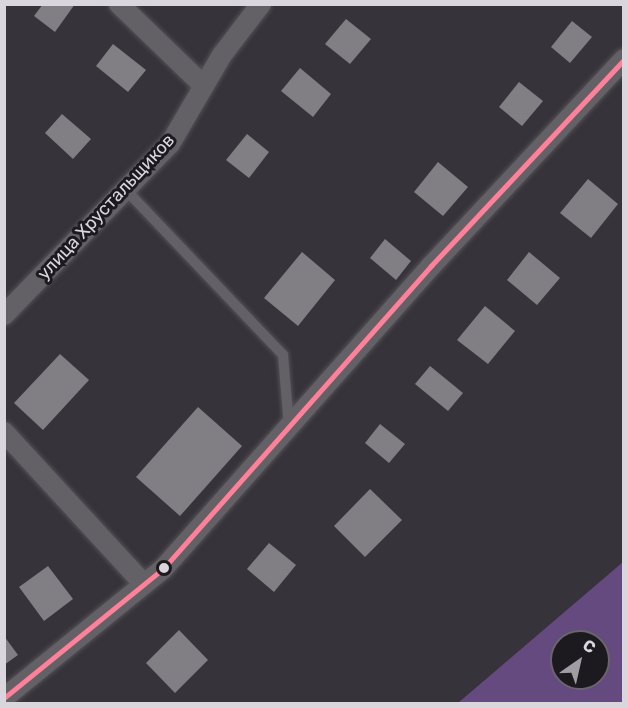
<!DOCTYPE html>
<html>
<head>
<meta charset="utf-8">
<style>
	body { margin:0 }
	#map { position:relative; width:628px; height:708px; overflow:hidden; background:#36333a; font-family:Rubik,sans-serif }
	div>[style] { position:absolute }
	.water>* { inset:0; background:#644a7e }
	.building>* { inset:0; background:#817e84 }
	.roads { filter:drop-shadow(0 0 2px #535056) drop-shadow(0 0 2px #535056) }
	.lane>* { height:10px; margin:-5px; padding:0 5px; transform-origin:5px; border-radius:5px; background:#636165 }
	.street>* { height:20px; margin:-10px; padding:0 10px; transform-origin:10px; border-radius:10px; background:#636165 }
	.bus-1>* { height:4.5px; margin:-2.25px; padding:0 2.25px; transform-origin:2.25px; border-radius:2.25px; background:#ff8098 }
	.dots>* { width:16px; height:16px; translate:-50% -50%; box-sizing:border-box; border:3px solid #1c1a1f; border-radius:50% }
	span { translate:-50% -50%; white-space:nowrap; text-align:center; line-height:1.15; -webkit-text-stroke:6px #1c1a1f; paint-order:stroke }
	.street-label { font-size:18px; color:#dad6de }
	.frame { position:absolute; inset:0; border:6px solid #dad6de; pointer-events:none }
	.north { position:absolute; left:550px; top:630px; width:60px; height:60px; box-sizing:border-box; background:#1c1a1f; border:2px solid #68656b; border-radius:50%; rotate:34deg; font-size:16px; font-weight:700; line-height:24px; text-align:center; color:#dad6de }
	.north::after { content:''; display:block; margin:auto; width:21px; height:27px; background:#a19da5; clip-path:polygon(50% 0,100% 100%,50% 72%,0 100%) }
</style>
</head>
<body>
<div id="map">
	<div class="water">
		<div style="clip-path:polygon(evenodd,623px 562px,623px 703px,458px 703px,623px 562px,562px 642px,598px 642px,598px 678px,562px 678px,562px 642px)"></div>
	</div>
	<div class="building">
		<div style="clip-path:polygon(43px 4px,75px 4px,55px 32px,34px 16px)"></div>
		<div style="clip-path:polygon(346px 19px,371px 39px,350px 64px,325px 44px)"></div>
		<div style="clip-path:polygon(572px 21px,592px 37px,570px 63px,551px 47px)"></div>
		<div style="clip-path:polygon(113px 44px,146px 70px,128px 92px,96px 66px)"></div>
		<div style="clip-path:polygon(300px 68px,331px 94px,313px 117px,281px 91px)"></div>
		<div style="clip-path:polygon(519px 82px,543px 101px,522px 126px,499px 107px)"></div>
		<div style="clip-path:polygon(62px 114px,91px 139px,73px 159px,45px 133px)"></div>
		<div style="clip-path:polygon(247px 134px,269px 152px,249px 178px,226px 160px)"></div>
		<div style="clip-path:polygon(438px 162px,468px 187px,443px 216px,414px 192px)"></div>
		<div style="clip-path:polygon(588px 179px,618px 204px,591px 238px,560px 213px)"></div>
		<div style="clip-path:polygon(385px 239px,411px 261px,396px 280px,370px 258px)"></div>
		<div style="clip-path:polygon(302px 252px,335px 280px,298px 326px,264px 298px)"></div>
		<div style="clip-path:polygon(529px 252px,560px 278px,537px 305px,507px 280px)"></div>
		<div style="clip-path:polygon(485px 306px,515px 331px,488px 364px,457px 340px)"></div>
		<div style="clip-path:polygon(60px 354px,89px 380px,43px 430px,14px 403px)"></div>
		<div style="clip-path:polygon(430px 366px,463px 393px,448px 411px,415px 384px)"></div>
		<div style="clip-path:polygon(198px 407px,242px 446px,180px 516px,136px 477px)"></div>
		<div style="clip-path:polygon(380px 424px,405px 444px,389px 463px,365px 443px)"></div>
		<div style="clip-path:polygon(370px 489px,402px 520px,365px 557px,334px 526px)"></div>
		<div style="clip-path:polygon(269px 543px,296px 565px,274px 592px,247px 569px)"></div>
		<div style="clip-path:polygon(48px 566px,73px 599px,44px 621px,19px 587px)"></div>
		<div style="clip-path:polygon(179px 630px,208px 660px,175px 693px,146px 663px)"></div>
		<div style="clip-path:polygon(4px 636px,18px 655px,4px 665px)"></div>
	</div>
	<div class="roads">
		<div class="lane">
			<div style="left:126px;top:190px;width:228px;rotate:46.4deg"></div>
			<div style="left:283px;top:355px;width:71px;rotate:85.2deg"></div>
		</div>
		<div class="street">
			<div style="left:119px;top:4px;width:118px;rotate:44deg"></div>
			<div style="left:4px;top:315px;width:238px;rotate:-45.9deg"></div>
			<div style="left:170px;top:144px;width:103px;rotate:-59.7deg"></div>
			<div style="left:222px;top:55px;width:64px;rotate:-52.6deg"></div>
			<div style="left:4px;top:432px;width:207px;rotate:47.4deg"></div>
			<div style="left:4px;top:698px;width:205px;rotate:-39.1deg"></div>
			<div style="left:163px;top:569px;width:405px;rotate:-48.5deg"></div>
			<div style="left:431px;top:266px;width:283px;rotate:-47deg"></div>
		</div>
	</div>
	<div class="bus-1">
		<div style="left:4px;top:698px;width:205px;rotate:-39.1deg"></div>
		<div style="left:163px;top:569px;width:405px;rotate:-48.5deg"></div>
		<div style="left:431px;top:266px;width:282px;rotate:-46.9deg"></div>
	</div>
	<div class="dots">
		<div style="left:164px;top:568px;background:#dad6de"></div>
	</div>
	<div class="street-label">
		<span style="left:106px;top:207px;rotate:-47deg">улица Хрустальщиков</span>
	</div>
	<div class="frame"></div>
	<div class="north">С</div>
</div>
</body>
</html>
